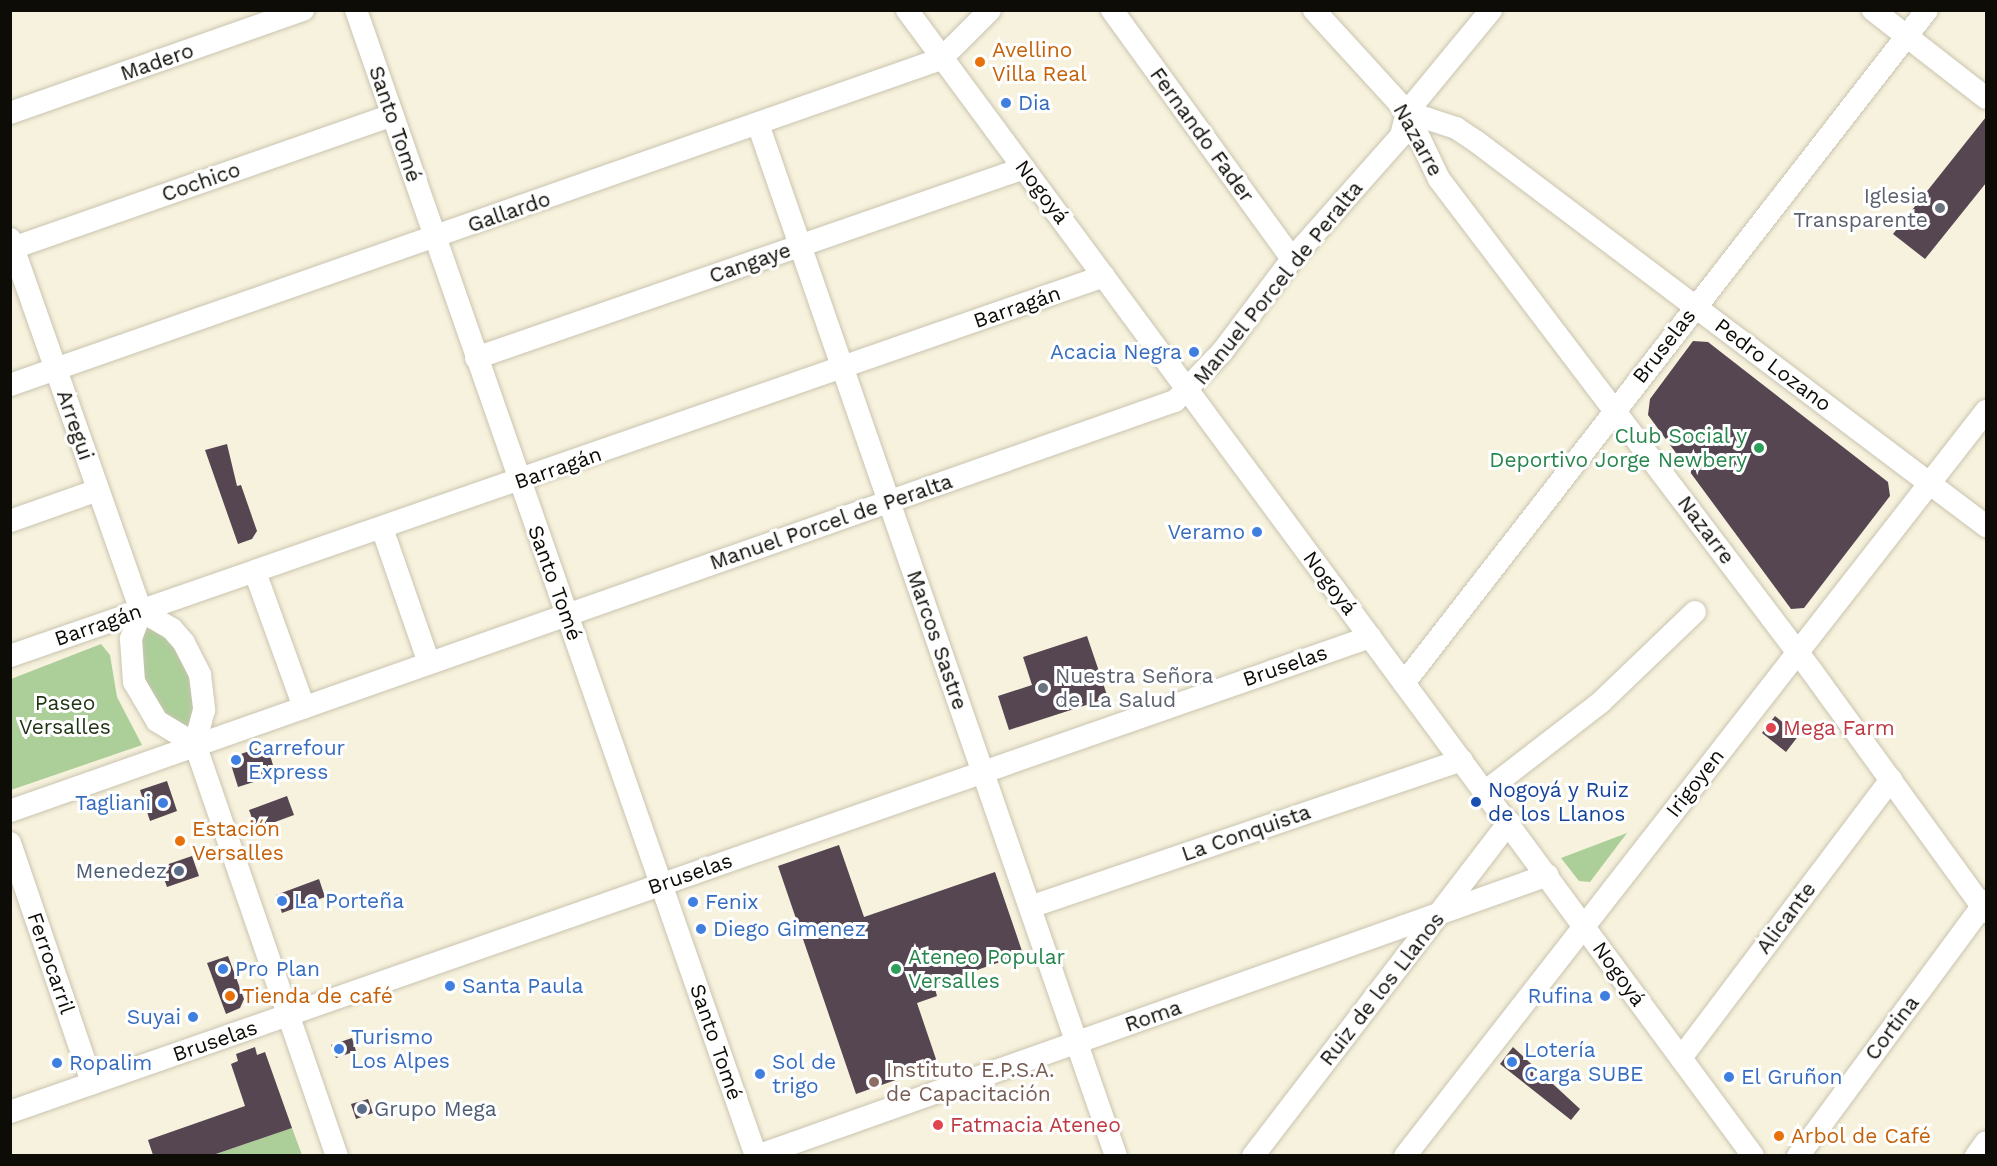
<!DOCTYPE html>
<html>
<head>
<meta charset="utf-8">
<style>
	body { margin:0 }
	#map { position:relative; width:1997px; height:1166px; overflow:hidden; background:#f7f2dd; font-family:"Work Sans",sans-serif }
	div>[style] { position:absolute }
	.green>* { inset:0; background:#acce99 }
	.building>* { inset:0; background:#554651 }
	.roads { filter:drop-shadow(0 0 2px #c9c4b0) drop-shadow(0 0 2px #c9c4b0) }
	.minor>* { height:22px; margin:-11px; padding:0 11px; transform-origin:11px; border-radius:11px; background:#fff }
	.dots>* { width:16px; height:16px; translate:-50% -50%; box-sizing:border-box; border:3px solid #fff; border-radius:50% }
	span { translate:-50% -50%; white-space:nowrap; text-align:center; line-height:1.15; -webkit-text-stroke:6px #fff; paint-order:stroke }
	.food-label { font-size:21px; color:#c56008 }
	.left { translate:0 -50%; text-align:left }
	.street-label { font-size:21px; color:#0d0c06 }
	.shop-label { font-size:21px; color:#366cbe }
	.right { translate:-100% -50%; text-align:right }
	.worship-label { font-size:21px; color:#5b616d }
	.leisure-label { font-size:21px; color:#27864d }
	.park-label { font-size:21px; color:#1e3312 }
	.health-label { font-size:21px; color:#be3a42 }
	.transit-label { font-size:21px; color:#164399 }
	.service-label { font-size:21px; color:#4e5e75 }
	.education-label { font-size:21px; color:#785e54 }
	.frame { position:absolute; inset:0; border:12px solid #0d0c06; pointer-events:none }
</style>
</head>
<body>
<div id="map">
	<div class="green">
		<div style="clip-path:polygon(147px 627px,170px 634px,197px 695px,188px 728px,173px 727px,146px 687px,139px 641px)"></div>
		<div style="clip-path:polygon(101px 644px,110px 655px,117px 697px,142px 745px,11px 790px,11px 679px)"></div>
		<div style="clip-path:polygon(1627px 833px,1590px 882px,1579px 881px,1561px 858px)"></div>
		<div style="clip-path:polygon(292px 1128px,302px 1155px,213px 1155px)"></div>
	</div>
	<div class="building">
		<div style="clip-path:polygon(1986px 117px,1986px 183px,1925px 259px,1893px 234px)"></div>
		<div style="clip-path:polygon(1693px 341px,1708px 342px,1888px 482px,1890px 496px,1804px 608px,1791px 609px,1648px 415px,1650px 399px)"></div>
		<div style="clip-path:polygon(227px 444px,237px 486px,241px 485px,257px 531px,252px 539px,238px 544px,205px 450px)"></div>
		<div style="clip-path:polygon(1087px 636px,1108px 698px,1009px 730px,998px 696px,1032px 685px,1023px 657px)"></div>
		<div style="clip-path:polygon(1775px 716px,1799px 735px,1786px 752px,1762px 733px)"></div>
		<div style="clip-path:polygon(267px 745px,276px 775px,238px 787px,229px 758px)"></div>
		<div style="clip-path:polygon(167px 781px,177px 811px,150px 821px,140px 790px)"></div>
		<div style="clip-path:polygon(287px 796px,294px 815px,256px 829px,249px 810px)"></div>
		<div style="clip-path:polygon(839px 845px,864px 917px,995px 872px,1023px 954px,934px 985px,937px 996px,917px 1003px,938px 1065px,856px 1094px,778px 866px)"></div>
		<div style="clip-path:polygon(192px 856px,199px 876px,167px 887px,160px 867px)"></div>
		<div style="clip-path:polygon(319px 879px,325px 897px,282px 913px,276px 895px)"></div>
		<div style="clip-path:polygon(228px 956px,244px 999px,240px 1008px,226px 1014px,207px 963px)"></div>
		<div style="clip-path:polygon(352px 1038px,356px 1051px,336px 1058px,331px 1045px)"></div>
		<div style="clip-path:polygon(255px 1047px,257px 1055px,265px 1052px,292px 1128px,213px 1155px,153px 1155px,148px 1140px,245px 1106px,231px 1064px,238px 1061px,236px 1054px)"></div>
		<div style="clip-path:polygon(1513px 1047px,1580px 1109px,1571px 1120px,1500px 1064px)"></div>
		<div style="clip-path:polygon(368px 1099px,373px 1113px,356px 1119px,351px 1104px)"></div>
	</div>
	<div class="roads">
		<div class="minor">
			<div style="left:356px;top:10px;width:1214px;rotate:70.76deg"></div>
			<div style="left:907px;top:10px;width:1424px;rotate:53.56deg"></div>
			<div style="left:1112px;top:10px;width:307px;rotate:54.1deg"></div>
			<div style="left:1314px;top:10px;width:138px;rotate:47.6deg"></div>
			<div style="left:1407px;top:112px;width:74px;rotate:64.5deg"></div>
			<div style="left:1439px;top:179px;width:616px;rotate:52.85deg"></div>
			<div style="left:1811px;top:670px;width:299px;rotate:54.1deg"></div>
			<div style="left:1873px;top:10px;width:143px;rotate:37.9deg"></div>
			<div style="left:1407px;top:112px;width:52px;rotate:18.1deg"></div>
			<div style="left:1456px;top:128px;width:25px;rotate:34deg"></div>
			<div style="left:1477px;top:142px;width:638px;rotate:37.03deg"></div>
			<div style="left:10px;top:113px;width:311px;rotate:-19.4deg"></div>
			<div style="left:758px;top:124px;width:1092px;rotate:70.87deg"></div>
			<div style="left:10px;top:239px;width:394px;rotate:70.6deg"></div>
			<div style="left:10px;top:249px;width:405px;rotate:-19.3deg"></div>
			<div style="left:476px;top:358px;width:580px;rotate:-19.12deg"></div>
			<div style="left:10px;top:385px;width:986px;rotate:-19.3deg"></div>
			<div style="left:941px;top:59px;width:69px;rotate:-45deg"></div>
			<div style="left:10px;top:521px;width:93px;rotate:-19.4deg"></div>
			<div style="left:382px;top:528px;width:143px;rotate:70.8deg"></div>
			<div style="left:255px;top:572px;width:144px;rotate:70.1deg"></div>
			<div style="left:141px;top:611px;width:36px;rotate:30deg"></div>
			<div style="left:172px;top:629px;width:18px;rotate:49deg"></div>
			<div style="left:184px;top:643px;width:36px;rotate:63deg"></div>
			<div style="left:200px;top:675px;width:35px;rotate:83deg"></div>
			<div style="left:204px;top:710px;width:35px;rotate:105deg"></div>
			<div style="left:195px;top:744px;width:436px;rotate:71deg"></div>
			<div style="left:141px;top:611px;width:30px;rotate:110deg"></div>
			<div style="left:131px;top:639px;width:43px;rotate:86deg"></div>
			<div style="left:134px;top:682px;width:45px;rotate:59.5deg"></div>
			<div style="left:157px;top:721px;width:44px;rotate:31.2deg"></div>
			<div style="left:10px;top:656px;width:1158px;rotate:-19.15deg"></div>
			<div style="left:1404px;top:683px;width:852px;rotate:-52.15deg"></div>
			<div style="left:1486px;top:791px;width:145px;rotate:-37.7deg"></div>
			<div style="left:1601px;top:702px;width:130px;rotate:-43.8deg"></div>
			<div style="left:10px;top:811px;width:1235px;rotate:-19.39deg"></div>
			<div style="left:1175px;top:401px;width:68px;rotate:-46.2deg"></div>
			<div style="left:1222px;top:352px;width:116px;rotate:-53deg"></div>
			<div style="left:1292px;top:259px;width:164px;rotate:-48.5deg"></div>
			<div style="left:1401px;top:136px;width:25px;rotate:-76deg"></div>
			<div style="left:1407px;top:112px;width:132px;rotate:-50.5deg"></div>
			<div style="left:10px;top:843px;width:254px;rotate:71.1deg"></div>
			<div style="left:1030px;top:907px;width:456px;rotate:-18.8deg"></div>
			<div style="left:1681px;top:1058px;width:349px;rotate:-53deg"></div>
			<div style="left:10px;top:1112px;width:1441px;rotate:-19.25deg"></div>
			<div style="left:757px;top:1156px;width:839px;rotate:-19.56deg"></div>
			<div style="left:1253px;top:1156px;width:421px;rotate:-52.5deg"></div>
			<div style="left:1405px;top:1156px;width:945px;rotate:-52.05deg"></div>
			<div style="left:1798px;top:1156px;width:317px;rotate:-53.6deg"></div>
			<div style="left:1976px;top:1156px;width:17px;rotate:-54deg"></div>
		</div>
	</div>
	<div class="dots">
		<div style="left:980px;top:62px;background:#e8710a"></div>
		<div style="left:1006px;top:103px;background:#3f7fe0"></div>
		<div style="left:1940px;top:208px;background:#6b7280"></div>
		<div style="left:1194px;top:352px;background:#3f7fe0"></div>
		<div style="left:1759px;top:448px;background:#2e9e5b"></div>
		<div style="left:1257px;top:532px;background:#3f7fe0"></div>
		<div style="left:1043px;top:688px;background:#6b7280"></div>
		<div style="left:1771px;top:728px;background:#e0444e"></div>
		<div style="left:236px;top:760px;background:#3f7fe0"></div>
		<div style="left:1476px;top:802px;background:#1a4fb4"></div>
		<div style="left:163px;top:803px;background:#3f7fe0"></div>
		<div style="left:180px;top:841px;background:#e8710a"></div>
		<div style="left:179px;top:871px;background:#5c6f8a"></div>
		<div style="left:282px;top:901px;background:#3f7fe0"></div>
		<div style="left:693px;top:902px;background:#3f7fe0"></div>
		<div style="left:701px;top:929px;background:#3f7fe0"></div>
		<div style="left:223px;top:969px;background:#3f7fe0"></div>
		<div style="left:896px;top:969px;background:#2e9e5b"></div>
		<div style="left:450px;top:986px;background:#3f7fe0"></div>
		<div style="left:230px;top:996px;background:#e8710a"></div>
		<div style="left:1605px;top:996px;background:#3f7fe0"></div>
		<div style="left:193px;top:1017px;background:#3f7fe0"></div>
		<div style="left:339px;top:1049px;background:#3f7fe0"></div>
		<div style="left:1512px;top:1062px;background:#3f7fe0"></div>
		<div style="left:57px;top:1063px;background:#3f7fe0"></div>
		<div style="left:760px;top:1074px;background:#3f7fe0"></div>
		<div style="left:1729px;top:1077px;background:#3f7fe0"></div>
		<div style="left:874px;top:1082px;background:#8d6e63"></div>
		<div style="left:362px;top:1109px;background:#5c6f8a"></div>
		<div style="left:938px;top:1125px;background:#e0444e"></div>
		<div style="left:1779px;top:1136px;background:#e8710a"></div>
	</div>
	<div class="food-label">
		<span class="left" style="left:992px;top:62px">Avellino<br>Villa Real</span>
		<span class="left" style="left:192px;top:841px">Estación<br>Versalles</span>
		<span class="left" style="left:242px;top:996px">Tienda de café</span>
		<span class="left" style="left:1791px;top:1136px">Arbol de Café</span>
	</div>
	<div class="street-label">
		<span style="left:157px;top:62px;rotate:-19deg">Madero</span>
		<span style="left:395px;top:124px;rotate:71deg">Santo Tomé</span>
		<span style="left:1202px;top:135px;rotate:54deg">Fernando Fader</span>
		<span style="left:1418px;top:140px;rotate:61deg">Nazarre</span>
		<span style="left:201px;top:182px;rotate:-19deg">Cochico</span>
		<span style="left:1042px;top:192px;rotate:53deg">Nogoyá</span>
		<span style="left:509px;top:212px;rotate:-19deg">Gallardo</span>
		<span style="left:750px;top:263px;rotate:-19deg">Cangaye</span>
		<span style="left:1278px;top:283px;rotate:-51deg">Manuel Porcel de Peralta</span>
		<span style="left:1017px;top:307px;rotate:-19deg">Barragán</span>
		<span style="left:1664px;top:346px;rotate:-52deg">Bruselas</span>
		<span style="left:1773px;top:365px;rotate:37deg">Pedro Lozano</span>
		<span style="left:75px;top:425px;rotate:71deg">Arregui</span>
		<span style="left:558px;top:468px;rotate:-19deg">Barragán</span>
		<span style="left:831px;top:522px;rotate:-19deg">Manuel Porcel de Peralta</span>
		<span style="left:1706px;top:530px;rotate:53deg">Nazarre</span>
		<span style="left:555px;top:583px;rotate:70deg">Santo Tomé</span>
		<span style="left:1330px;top:583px;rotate:53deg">Nogoyá</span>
		<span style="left:98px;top:625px;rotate:-19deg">Barragán</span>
		<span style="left:937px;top:640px;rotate:71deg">Marcos Sastre</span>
		<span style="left:1285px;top:666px;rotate:-19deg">Bruselas</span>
		<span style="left:1695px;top:783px;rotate:-52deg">Irigoyen</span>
		<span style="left:1246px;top:833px;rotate:-19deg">La Conquista</span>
		<span style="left:690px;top:874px;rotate:-19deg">Bruselas</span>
		<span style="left:1786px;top:918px;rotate:-53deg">Alicante</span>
		<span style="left:51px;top:963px;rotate:71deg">Ferrocarril</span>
		<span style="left:1619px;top:974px;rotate:54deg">Nogoyá</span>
		<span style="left:1382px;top:989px;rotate:-52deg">Ruiz de los Llanos</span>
		<span style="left:1153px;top:1016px;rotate:-19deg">Roma</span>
		<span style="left:1892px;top:1028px;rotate:-53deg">Cortina</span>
		<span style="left:215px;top:1041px;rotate:-19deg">Bruselas</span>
		<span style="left:716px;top:1042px;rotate:71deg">Santo Tomé</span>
	</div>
	<div class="shop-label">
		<span class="left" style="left:1018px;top:103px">Dia</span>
		<span class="right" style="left:1182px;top:352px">Acacia Negra</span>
		<span class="right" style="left:1245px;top:532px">Veramo</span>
		<span class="left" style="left:248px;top:760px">Carrefour<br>Express</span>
		<span class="right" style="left:151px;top:803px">Tagliani</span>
		<span class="left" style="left:294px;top:901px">La Porteña</span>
		<span class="left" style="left:705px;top:902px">Fenix</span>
		<span class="left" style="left:713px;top:929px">Diego Gimenez</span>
		<span class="left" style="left:235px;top:969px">Pro Plan</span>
		<span class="left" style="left:462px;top:986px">Santa Paula</span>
		<span class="right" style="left:1593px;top:996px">Rufina</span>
		<span class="right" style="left:181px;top:1017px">Suyai</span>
		<span class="left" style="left:351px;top:1049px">Turismo<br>Los Alpes</span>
		<span class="left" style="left:1524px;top:1062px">Lotería<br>Carga SUBE</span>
		<span class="left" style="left:772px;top:1074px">Sol de<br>trigo</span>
		<span class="left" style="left:69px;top:1063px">Ropalim</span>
		<span class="left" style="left:1741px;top:1077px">El Gruñon</span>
	</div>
	<div class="worship-label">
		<span class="right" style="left:1928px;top:208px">Iglesia<br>Transparente</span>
		<span class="left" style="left:1055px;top:688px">Nuestra Señora<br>de La Salud</span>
	</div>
	<div class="leisure-label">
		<span class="right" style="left:1747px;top:448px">Club Social y<br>Deportivo Jorge Newbery</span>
		<span class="left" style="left:908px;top:969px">Ateneo Popular<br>Versalles</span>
	</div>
	<div class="park-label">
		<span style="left:65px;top:715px">Paseo<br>Versalles</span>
	</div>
	<div class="health-label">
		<span class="left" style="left:1783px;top:728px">Mega Farm</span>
		<span class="left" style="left:950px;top:1125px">Fatmacia Ateneo</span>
	</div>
	<div class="transit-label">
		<span class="left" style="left:1488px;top:802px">Nogoyá y Ruiz<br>de los Llanos</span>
	</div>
	<div class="service-label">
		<span class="right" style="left:167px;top:871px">Menedez</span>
		<span class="left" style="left:374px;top:1109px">Grupo Mega</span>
	</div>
	<div class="education-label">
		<span class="left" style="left:886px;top:1082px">Instituto E.P.S.A.<br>de Capacitación</span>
	</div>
	<div class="frame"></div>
</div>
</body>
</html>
